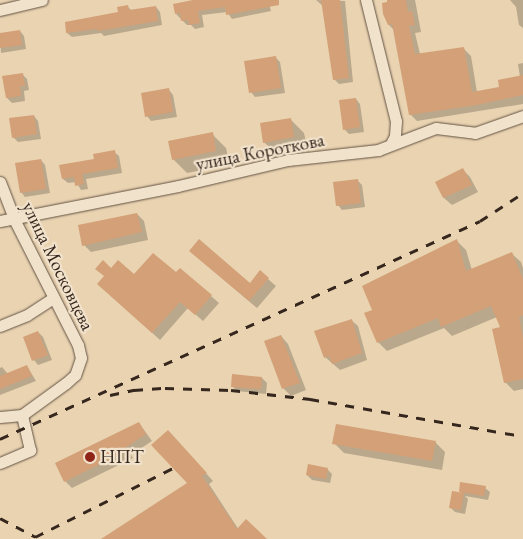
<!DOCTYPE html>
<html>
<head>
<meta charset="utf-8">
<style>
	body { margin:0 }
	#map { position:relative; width:523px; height:539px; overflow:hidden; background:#e9d3b1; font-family:"EB Garamond",serif }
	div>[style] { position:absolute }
	.shadow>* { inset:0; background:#0003 }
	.building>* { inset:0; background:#d3a077 }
	.roads { filter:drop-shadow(0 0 1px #635243) drop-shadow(0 0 1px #635243) }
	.street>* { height:11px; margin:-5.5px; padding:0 5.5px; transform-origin:5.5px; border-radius:5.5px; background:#f1e2cc }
	.rail>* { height:3px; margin-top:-1.5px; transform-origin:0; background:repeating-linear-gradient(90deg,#36271e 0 9px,transparent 0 18px) }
	.dots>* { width:14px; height:14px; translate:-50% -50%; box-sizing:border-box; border:2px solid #f1e2cc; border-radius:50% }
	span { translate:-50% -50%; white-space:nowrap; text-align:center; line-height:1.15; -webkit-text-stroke:4.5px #f1e2cc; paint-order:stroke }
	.street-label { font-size:19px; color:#36271e }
	.poi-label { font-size:19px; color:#36271e }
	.left { translate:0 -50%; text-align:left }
</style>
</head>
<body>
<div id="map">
	<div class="shadow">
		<div style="clip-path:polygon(200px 0,268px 0,271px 11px,232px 19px,227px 12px,202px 15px,204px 27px,195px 29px,191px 25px,187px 25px,176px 14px)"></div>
		<div style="clip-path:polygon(316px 0,345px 1px,353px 82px,339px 84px,334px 79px,323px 6px)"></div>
		<div style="clip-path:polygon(388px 0,415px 0,421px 32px,415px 33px,420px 54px,464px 49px,471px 56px,477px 92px,501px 88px,520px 77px,518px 64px,523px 63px,523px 104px,417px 121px,410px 114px,394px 30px,389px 25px)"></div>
		<div style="clip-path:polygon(510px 0,523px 0,523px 28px,519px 25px,516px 7px)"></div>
		<div style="clip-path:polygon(128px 7px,132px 11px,156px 7px,160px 12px,162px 25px,104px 36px,101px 33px,72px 37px,67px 33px,119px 13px)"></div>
		<div style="clip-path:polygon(20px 31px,24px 36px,26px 49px,1px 53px,0 34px)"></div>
		<div style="clip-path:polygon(275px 57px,280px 62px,285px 93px,255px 97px,251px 92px)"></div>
		<div style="clip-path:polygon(22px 74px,27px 79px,29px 90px,24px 91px,25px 101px,12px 103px,7px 98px,4px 77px)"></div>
		<div style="clip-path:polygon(169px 90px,173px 95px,177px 117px,151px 121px,147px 116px)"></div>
		<div style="clip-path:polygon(356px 99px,360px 104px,364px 132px,349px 134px,344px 129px)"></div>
		<div style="clip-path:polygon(34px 116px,38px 121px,41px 139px,18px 142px,13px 137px)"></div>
		<div style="clip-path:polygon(290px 119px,304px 133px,308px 151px,278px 156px,264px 142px)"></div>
		<div style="clip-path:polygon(212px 134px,226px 148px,230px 165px,187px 173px,173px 159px)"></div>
		<div style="clip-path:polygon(114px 152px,119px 156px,122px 173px,86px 179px,88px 189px,81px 190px,76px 182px,68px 183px,63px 179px,95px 160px)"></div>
		<div style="clip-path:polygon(41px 160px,45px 165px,50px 193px,25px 197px,21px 192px)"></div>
		<div style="clip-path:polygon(463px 170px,470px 177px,478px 192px,452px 205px,444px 198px,437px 182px)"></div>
		<div style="clip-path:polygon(357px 180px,362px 185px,365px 207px,342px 210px,338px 205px)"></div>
		<div style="clip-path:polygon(137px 214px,144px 221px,148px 240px,91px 252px,84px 245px)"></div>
		<div style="clip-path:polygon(457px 241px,466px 250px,472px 270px,511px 253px,521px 262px,523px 268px,523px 389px,514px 391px,505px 382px,502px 328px,497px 317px,452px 336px,444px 328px,387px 351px,378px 342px,374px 310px)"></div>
		<div style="clip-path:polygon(198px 258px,250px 284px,268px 279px,276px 286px,257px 308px)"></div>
		<div style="clip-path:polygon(111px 269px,134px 276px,176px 274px,180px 269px,219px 303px,203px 321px,188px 308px,160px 340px,106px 291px)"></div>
		<div style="clip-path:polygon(351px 320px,358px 326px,367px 360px,340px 370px,325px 357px)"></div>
		<div style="clip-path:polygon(38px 332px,43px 337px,52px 360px,38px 365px,34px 360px)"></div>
		<div style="clip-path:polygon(281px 336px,288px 344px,306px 390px,291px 396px,284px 389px,266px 342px)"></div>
		<div style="clip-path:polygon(27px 366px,36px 381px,0 395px,0 368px,2px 367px,8px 374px)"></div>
		<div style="clip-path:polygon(262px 378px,267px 383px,266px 394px,237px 391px,232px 386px)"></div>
		<div style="clip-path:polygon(139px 423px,152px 441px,131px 455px,133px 458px,72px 488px,65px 481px)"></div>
		<div style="clip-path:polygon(175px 439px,213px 481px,209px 484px,239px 530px,266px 539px,103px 539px,189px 483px)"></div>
		<div style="clip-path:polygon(435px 442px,445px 452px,442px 470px,344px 453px,334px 443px)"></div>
		<div style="clip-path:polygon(327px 469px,332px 474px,330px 483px,312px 480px,307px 475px)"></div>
		<div style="clip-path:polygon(485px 488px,490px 492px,488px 500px,465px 496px,468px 499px,465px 514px,455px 512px,451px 508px,463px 494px,460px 491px)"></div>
	</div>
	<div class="building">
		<div style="clip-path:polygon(193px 0,279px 0,279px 5px,226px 15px,225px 7px,198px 11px,200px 23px,189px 25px,188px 20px,181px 21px,180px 13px,175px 14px,173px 4px)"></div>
		<div style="clip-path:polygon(321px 0,340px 0,349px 78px,333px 80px)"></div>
		<div style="clip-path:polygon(387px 0,406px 0,408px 12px,412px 11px,415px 25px,409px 26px,415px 54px,464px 47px,472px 92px,499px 87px,498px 80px,523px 75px,523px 95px,477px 105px,409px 115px,392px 24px,388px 25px,383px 14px,382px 3px,387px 2px)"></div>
		<div style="clip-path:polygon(128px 5px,129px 10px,156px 6px,158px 21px,98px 31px,97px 29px,66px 33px,65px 22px,118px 12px,117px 7px)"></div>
		<div style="clip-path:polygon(20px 30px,22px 45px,0 48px,0 33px)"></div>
		<div style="clip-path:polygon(276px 56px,281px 88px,249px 93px,244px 61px)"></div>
		<div style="clip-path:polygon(23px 73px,25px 86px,20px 86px,21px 96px,6px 98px,2px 76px)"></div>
		<div style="clip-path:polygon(169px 88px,173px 112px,145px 117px,141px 93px)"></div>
		<div style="clip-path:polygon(356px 98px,360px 127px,343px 130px,339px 100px)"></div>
		<div style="clip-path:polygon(34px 115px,37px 134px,12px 138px,9px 118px)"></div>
		<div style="clip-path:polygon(291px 118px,294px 137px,263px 143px,260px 123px)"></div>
		<div style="clip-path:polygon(213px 132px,216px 151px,172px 160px,168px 141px)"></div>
		<div style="clip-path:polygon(115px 150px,118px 168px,82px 174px,84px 184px,75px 186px,74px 177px,62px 179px,59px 165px,94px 159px,93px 154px)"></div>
		<div style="clip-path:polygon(41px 159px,46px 189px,20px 193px,15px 163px)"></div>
		<div style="clip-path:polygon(463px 168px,472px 185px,443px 198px,435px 182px)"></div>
		<div style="clip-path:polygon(358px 179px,361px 203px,336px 206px,333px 182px)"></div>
		<div style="clip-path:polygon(137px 213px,142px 232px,82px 246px,78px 225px)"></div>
		<div style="clip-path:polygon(199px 239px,250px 283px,260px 270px,269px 278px,249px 301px,189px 251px)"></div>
		<div style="clip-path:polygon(457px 239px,466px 271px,512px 252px,523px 279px,523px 315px,519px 317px,523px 338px,523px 379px,504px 383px,492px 329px,500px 327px,491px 306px,441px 327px,438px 318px,377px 343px,364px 313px,372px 310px,362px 286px)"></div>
		<div style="clip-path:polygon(153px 253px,176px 272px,180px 268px,212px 295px,195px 315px,180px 302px,152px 333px,97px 284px,104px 276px,95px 269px,103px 260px,111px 268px,118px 260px,134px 274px)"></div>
		<div style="clip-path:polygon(352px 319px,362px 353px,332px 364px,329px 356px,324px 358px,314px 331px)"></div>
		<div style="clip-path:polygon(38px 331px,48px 355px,32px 361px,23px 337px)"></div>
		<div style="clip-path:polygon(281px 335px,300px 383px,282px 389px,264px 341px)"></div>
		<div style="clip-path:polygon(27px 365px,32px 376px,0 389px,0 376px)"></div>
		<div style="clip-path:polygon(232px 374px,262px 377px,261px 389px,231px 387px)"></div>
		<div style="clip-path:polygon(139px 422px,146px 434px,125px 448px,126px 451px,64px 482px,55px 463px)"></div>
		<div style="clip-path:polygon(336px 424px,436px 441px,432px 461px,332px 444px)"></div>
		<div style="clip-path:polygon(168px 430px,207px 473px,202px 476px,237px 529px,246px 519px,267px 539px,101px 539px,187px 483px,151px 445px)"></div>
		<div style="clip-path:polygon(308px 464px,328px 468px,326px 479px,306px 475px)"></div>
		<div style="clip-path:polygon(460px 482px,486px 486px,484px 496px,459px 492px)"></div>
		<div style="clip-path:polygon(452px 491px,464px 493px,461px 510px,449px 508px)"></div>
	</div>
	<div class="roads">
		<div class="street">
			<div style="left:366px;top:0;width:125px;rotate:76.1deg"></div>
			<div style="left:396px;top:121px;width:15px;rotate:94deg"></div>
			<div style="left:395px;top:136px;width:9px;rotate:117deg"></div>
			<div style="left:0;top:10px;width:43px;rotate:-13.4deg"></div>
			<div style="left:0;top:182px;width:40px;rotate:69deg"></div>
			<div style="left:14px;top:219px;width:141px;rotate:63.1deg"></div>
			<div style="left:78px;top:345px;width:13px;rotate:77deg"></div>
			<div style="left:81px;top:358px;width:18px;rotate:109deg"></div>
			<div style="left:75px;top:375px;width:12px;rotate:138deg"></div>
			<div style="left:66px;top:383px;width:54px;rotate:144deg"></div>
			<div style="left:22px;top:415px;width:22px;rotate:175deg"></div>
			<div style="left:0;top:221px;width:181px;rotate:-11.1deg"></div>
			<div style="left:178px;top:186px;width:113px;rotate:-13.3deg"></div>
			<div style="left:288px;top:160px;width:91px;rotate:-6.3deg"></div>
			<div style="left:378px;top:150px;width:62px;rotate:-20.8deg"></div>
			<div style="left:436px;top:128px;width:39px;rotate:7deg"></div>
			<div style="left:475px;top:133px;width:51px;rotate:-19.5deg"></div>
			<div style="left:0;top:326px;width:29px;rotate:-22deg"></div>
			<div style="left:27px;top:315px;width:31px;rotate:-33deg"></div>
			<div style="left:0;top:463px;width:33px;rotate:-23deg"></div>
			<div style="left:30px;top:450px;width:36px;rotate:-103deg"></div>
		</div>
	</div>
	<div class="rail">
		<div style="left:110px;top:395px;width:25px;rotate:-12deg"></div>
		<div style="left:134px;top:390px;width:31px;rotate:-4deg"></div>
		<div style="left:165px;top:388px;width:66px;rotate:1.7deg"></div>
		<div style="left:231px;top:390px;width:80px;rotate:6.5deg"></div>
		<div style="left:310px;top:399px;width:216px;rotate:9.9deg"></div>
		<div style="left:0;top:439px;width:527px;rotate:-24.43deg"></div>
		<div style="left:480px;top:221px;width:51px;rotate:-33.1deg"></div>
		<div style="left:0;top:518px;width:40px;rotate:28deg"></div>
		<div style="left:35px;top:537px;width:154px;rotate:-26.6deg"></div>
	</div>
	<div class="dots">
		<div style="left:90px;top:457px;background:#8f2418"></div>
	</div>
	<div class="street-label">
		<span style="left:260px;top:152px;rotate:-11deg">улица Короткова</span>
		<span style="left:58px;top:266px;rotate:64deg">улица Московцева</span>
	</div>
	<div class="poi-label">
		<span class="left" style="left:100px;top:457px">НПТ</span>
	</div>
</div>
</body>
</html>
